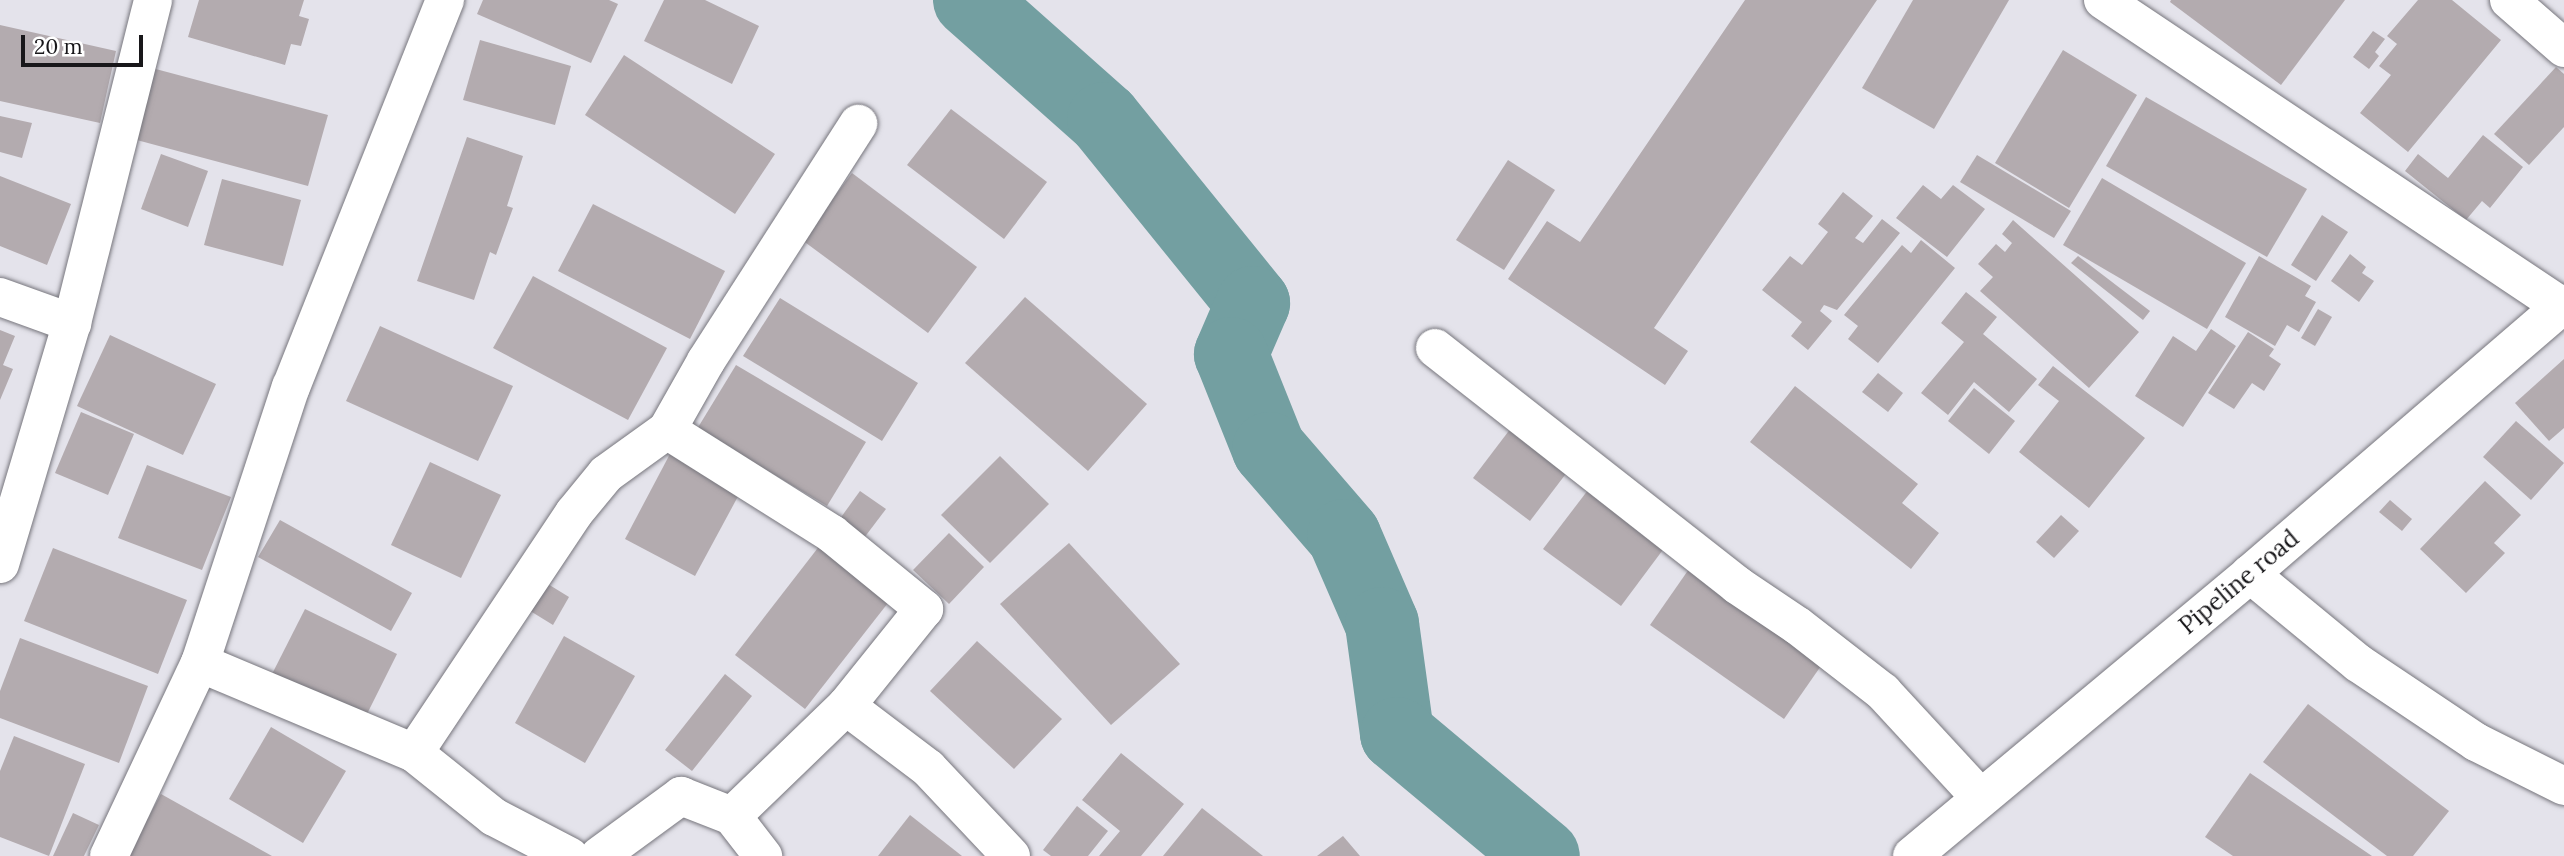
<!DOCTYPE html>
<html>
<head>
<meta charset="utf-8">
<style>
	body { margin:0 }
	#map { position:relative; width:2564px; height:856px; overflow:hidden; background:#e4e3eb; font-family:Lora,serif }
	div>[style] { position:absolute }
	.river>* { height:74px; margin:-37px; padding:0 37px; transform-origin:37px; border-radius:37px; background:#739fa1 }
	.building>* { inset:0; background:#b3abaf }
	.roads { filter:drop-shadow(0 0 2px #77767d) drop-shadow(0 0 2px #77767d) }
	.minor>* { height:38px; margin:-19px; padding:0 19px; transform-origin:19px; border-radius:19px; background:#fff }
	.major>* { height:38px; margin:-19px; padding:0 19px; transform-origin:19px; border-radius:19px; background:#fff }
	span { translate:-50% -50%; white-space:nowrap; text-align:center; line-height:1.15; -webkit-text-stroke:6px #fff; paint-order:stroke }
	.street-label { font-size:24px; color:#18171a }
	.scale { position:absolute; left:21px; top:35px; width:122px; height:32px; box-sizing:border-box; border:4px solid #18171a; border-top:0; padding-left:9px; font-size:21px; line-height:24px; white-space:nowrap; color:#18171a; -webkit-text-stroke:5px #fff; paint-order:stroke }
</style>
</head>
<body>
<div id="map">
	<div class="river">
		<div style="left:970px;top:0;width:179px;rotate:41.6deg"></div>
		<div style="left:1104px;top:119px;width:237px;rotate:51deg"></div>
		<div style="left:1253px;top:303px;width:56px;rotate:113.3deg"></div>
		<div style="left:1231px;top:354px;width:102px;rotate:68.2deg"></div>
		<div style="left:1269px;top:449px;width:115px;rotate:49.2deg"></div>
		<div style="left:1344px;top:536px;width:96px;rotate:66.6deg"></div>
		<div style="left:1382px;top:624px;width:111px;rotate:82.2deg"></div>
		<div style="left:1397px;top:734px;width:190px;rotate:39.9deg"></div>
	</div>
	<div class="building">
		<div style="clip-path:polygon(199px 0,304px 0,299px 16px,309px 19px,301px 46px,291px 44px,285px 65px,188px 37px)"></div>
		<div style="clip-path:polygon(483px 0,609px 0,618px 4px,591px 63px,477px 14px)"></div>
		<div style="clip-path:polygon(664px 0,705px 0,759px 26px,732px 84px,644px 41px)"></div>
		<div style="clip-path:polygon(1745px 0,1877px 0,1654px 328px,1688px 351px,1665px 385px,1508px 279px,1547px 221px,1580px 242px)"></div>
		<div style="clip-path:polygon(1913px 0,2009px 0,1934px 129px,1862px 88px)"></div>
		<div style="clip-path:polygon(2171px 0,2345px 0,2281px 85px,2170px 2px)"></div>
		<div style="clip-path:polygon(2418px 0,2452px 0,2501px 40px,2408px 152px,2360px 113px,2391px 75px,2379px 66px,2397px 44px,2387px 36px)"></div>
		<div style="clip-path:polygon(0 25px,116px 51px,100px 123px,0 101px)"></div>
		<div style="clip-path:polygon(2373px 31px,2385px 39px,2375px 52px,2379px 56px,2369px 69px,2353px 57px)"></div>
		<div style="clip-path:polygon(480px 40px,571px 66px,555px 125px,463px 100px)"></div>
		<div style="clip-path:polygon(2063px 50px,2137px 95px,2069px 208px,1995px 163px)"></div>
		<div style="clip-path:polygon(624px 55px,775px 154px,735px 214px,585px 115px)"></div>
		<div style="clip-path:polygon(2556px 67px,2564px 74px,2564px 127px,2529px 165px,2494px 134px)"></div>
		<div style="clip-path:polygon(152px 68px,328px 115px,308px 186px,133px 139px)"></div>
		<div style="clip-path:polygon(2146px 97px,2307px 189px,2267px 257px,2106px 166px)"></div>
		<div style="clip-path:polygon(951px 109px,1047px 182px,1004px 239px,907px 165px)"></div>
		<div style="clip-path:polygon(0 116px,32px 123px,22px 158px,0 152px)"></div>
		<div style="clip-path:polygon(2483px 135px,2523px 167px,2490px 208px,2482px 201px,2466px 220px,2405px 171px,2418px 154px,2448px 178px)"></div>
		<div style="clip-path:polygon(467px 137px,523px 156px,507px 206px,513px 208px,496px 255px,490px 252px,474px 300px,417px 281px)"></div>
		<div style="clip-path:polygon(161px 154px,208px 171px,188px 227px,141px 209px)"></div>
		<div style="clip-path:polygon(1977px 155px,2071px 211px,2054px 238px,1960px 182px)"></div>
		<div style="clip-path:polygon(1508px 160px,1555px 190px,1504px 270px,1456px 240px)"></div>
		<div style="clip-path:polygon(852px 173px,977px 267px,928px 333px,802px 240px)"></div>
		<div style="clip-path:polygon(0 176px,71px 204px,47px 265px,0 246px)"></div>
		<div style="clip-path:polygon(2102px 178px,2246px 263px,2207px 329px,2063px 245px)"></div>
		<div style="clip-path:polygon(222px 179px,301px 200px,283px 266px,204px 245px)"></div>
		<div style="clip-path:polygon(1923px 185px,1941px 199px,1953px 185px,1985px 209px,1947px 257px,1896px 218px)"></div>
		<div style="clip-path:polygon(1843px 192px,1873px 216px,1855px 238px,1863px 243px,1882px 219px,1900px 233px,1837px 310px,1824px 305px,1820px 311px,1832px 321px,1808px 350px,1791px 336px,1802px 322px,1762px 290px,1790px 256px,1802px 265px,1828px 232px,1818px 224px)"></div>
		<div style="clip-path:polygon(593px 204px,725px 271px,690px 339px,558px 271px)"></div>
		<div style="clip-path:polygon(2322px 215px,2348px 232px,2316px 281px,2291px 265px)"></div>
		<div style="clip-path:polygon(2013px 220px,2139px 332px,2089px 388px,1980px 291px,1993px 277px,1978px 264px,1996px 244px,2005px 252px,2012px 243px,2002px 234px)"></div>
		<div style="clip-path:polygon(1921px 240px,1955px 268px,1878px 363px,1848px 339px,1858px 326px,1844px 315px,1902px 245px,1911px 253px)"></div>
		<div style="clip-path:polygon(2350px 254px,2366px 267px,2362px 273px,2374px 281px,2359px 302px,2331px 281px)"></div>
		<div style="clip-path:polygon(2078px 256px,2150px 311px,2143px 320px,2071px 263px)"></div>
		<div style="clip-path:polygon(2259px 256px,2311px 286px,2305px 296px,2316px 302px,2299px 332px,2287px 325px,2275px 346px,2225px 317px)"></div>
		<div style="clip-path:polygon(533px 276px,667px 348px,628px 420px,493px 348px)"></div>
		<div style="clip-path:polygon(1966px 292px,1997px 317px,1983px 334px,2037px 379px,2009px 412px,1974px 382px,1948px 415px,1921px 393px,1964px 342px,1941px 323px)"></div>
		<div style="clip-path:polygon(1025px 297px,1147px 404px,1088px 471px,965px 363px)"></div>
		<div style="clip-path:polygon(780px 298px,918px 383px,882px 441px,743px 356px)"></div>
		<div style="clip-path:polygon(2318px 309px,2332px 317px,2315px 346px,2301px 338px)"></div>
		<div style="clip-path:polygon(380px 326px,513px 386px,478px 461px,346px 401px)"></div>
		<div style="clip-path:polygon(2211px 329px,2236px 346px,2183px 427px,2135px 396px,2173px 336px,2196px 351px)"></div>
		<div style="clip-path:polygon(0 330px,15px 336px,3px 365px,13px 369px,0 400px)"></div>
		<div style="clip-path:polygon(2248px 332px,2274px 349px,2269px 356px,2281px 364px,2264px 391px,2252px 383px,2234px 409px,2208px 393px)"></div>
		<div style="clip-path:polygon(110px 335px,216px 384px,183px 455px,77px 406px)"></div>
		<div style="clip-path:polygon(2564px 359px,2564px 428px,2549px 441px,2515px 403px)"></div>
		<div style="clip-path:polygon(736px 365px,866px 442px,827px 506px,697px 429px)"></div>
		<div style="clip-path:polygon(2053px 366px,2145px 438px,2089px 508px,2019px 452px,2059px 401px,2038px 385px)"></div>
		<div style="clip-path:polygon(1878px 373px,1903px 393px,1888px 412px,1862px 392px)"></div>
		<div style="clip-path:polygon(1795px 386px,1918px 484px,1902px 503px,1939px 533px,1911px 569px,1750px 442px)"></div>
		<div style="clip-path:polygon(1974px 388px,2015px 421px,1989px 454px,1948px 421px)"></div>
		<div style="clip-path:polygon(81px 412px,134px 434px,108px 495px,55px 473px)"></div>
		<div style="clip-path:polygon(2516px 421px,2564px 463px,2531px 500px,2483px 457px)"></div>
		<div style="clip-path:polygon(1511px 428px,1568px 471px,1530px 521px,1473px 478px)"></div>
		<div style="clip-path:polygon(671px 452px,742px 489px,695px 576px,625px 539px)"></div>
		<div style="clip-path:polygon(1000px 456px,1049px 504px,990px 563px,941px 515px)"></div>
		<div style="clip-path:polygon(430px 462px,501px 495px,461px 578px,391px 545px)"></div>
		<div style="clip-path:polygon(147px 465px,231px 497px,202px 570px,118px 538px)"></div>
		<div style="clip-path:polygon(2485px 481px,2521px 515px,2494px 543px,2505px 553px,2466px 593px,2420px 549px)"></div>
		<div style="clip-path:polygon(1588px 490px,1665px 547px,1621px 606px,1543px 549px)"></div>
		<div style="clip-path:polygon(860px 491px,886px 509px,864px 538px,839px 520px)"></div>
		<div style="clip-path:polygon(2390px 500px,2412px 519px,2402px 531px,2379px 512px)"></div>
		<div style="clip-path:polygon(2061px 515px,2079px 531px,2054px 558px,2036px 542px)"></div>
		<div style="clip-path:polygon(280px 520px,412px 593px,391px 631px,258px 557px)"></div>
		<div style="clip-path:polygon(949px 533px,984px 567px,949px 604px,913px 570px)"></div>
		<div style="clip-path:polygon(824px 540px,895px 594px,805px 709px,735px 655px)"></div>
		<div style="clip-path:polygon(1069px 543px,1180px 664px,1111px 725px,1000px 604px)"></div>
		<div style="clip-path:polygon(53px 548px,187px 600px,158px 674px,24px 621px)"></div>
		<div style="clip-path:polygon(1689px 569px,1823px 663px,1784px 719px,1650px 625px)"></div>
		<div style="clip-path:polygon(543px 581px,569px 597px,553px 625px,527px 609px)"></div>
		<div style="clip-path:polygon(305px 609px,397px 654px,362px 724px,270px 678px)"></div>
		<div style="clip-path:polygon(564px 636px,635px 676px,585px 763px,515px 723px)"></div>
		<div style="clip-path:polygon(20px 638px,148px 686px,119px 763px,0 718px,0 691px)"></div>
		<div style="clip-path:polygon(977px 641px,1062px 719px,1014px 769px,930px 691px)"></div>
		<div style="clip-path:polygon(725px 674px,752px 696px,692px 771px,665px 750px)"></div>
		<div style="clip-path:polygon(2308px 704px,2449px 811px,2413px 856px,2387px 856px,2263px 762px)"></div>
		<div style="clip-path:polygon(271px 727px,346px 771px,303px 843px,229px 799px)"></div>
		<div style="clip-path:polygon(14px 736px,85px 764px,49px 856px,0 837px,0 771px)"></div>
		<div style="clip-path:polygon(1121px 753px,1184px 804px,1141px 856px,1099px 856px,1120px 831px,1082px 800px)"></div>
		<div style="clip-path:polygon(2250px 773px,2372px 856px,2233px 856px,2205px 837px)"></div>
		<div style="clip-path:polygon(161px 794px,272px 856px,127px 856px)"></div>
		<div style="clip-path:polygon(1077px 806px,1108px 831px,1088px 856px,1051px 856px,1043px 850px)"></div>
		<div style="clip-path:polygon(1202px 808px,1263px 856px,1163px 856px)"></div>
		<div style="clip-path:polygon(73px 813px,99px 825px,84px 856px,53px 856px)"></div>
		<div style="clip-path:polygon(910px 815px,962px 856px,878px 856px)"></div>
		<div style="clip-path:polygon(1343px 836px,1360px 856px,1317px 856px)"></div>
	</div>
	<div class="roads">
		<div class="minor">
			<div style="left:2103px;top:0;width:551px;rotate:33.75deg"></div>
			<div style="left:2509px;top:0;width:73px;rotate:41.1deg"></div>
			<div style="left:0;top:297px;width:77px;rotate:19.9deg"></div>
			<div style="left:1435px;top:348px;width:384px;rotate:38.1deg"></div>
			<div style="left:1737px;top:585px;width:73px;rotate:33.9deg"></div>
			<div style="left:1798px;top:626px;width:108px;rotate:37.8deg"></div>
			<div style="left:1883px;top:692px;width:143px;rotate:47.3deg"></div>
			<div style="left:667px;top:430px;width:195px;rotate:32.2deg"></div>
			<div style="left:832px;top:534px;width:119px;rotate:39.2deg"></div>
			<div style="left:924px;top:609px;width:124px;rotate:128.8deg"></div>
			<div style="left:846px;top:706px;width:158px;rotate:136deg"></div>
			<div style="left:0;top:564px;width:252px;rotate:-73.4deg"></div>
			<div style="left:72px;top:323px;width:333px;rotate:-75.9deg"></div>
			<div style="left:2250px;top:574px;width:140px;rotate:39.5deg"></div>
			<div style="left:2358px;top:663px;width:142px;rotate:33.8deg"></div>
			<div style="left:2476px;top:742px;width:98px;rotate:26.6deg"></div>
			<div style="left:200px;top:663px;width:232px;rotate:22.8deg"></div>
			<div style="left:414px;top:753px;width:102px;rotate:38.7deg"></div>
			<div style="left:494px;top:817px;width:85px;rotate:27.5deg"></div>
			<div style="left:846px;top:706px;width:103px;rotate:37.1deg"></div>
			<div style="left:928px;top:768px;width:121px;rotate:46.7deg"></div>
			<div style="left:414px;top:753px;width:288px;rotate:-56.3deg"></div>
			<div style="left:574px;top:513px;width:50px;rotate:-50.6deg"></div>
			<div style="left:606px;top:474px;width:75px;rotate:-35.8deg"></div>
			<div style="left:667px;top:430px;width:79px;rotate:-60.5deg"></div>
			<div style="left:706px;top:361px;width:282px;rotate:-57.3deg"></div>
			<div style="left:109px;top:856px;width:213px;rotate:-64.8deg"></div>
			<div style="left:200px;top:663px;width:291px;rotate:-71.8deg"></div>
			<div style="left:291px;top:387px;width:417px;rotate:-68.3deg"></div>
			<div style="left:599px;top:856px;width:102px;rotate:-36.2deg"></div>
			<div style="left:681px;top:796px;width:55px;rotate:21.4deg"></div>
			<div style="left:732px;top:816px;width:51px;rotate:52.2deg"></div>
		</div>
		<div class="major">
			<div style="left:1912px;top:856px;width:440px;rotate:-39.8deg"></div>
			<div style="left:2250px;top:574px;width:414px;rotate:-40.7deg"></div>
		</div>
	</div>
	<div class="street-label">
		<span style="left:2239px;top:582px;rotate:-40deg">Pipeline road</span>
	</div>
	<div class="scale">20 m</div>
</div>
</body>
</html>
